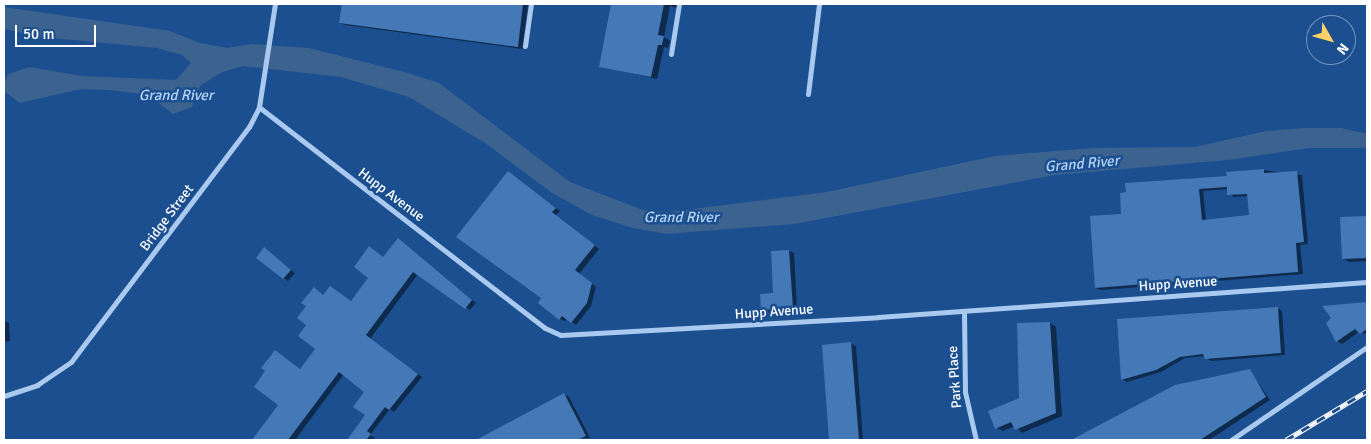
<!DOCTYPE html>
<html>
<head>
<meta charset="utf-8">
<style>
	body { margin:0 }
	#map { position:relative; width:1371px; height:444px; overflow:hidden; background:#1b4f8f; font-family:Signika,sans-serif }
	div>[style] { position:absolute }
	.water>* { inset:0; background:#3c6290 }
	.shadow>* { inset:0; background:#0007 }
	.building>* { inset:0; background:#4478b7 }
	.street>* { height:5px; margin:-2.5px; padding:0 2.5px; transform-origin:2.5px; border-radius:2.5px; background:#a9c9ee }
	.rail>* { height:5px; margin-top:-2.5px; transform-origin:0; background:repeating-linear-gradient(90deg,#1b4f8f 0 9px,#fff 0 18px); box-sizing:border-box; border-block:1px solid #fff }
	span { translate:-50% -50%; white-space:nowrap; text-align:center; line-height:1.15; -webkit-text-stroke:5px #1b4f8f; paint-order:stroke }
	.street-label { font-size:14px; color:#fff }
	.water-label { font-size:15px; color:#b5d3f5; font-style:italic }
	.frame { position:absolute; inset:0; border:5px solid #fff; pointer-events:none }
	.north { position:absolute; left:1306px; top:15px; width:50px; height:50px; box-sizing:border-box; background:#1b4f8f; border:1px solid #7695bc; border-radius:50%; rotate:128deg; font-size:14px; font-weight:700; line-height:20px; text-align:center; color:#fff }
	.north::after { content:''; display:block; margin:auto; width:18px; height:22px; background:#ffd166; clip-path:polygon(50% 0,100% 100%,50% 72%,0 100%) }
	.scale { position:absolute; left:15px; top:25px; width:81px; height:22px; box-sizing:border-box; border:2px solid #fff; border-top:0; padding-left:6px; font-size:15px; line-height:18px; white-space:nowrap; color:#fff; -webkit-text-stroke:4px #1b4f8f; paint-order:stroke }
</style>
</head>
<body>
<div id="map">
	<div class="water">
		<div style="clip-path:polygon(4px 7px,170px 31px,200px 43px,227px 48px,252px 44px,309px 48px,408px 73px,439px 83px,570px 182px,643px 210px,669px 212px,827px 192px,995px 156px,1093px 148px,1195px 147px,1266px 131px,1305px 128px,1341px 128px,1367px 134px,1367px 148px,1309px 148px,1228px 160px,1055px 175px,794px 224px,666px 234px,633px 228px,592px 215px,552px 193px,485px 143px,409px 97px,341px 77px,243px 66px,222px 72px,200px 86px,192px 107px,173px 114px,156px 101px,135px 93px,109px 90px,81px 89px,20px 103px,4px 91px,4px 84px,8px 74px,30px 67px,81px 76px,176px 80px,191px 63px,182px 55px,157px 48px,42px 37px,4px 29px)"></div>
	</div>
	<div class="shadow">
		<div style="clip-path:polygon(343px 4px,528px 4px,522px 49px,345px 25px,340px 23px)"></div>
		<div style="clip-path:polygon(612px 4px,678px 4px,677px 8px,670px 6px,664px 37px,670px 41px,668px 48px,664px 47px,657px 79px,600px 66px)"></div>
		<div style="clip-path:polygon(evenodd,1263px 170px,1302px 175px,1308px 244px,1300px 245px,1303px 274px,1101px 290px,1096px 288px,1122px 215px,1228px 178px,1263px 170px,1228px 189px,1233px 197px,1249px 196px,1250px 216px,1206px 221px,1203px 191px,1228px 189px)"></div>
		<div style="clip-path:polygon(513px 175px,560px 211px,556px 215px,599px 249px,579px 274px,596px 287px,591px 306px,576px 325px,567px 318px,565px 321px,560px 319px,539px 302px,543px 298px)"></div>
		<div style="clip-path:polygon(1367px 217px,1367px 261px,1349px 262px,1343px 258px,1341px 219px)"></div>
		<div style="clip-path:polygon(398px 239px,476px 303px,470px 310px,418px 274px,370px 339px,422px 377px,394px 412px,390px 409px,370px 435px,375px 438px,373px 440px,348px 440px,367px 415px,365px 392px,344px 374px,295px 440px,254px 440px,280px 405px,267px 371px,280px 354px,301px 370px,316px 349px,323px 296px,351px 302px)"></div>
		<div style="clip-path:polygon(789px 251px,794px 253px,797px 310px,767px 312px,762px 309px,774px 294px,772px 252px)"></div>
		<div style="clip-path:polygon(268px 252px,295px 273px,288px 281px,284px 278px)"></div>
		<div style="clip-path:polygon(1367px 303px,1367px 334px,1359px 332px,1342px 344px,1337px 341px,1333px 318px,1324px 307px)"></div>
		<div style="clip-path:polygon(1278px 308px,1282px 311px,1285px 355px,1211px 361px,1205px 356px,1185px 358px,1161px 372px,1127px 382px,1122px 379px)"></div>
		<div style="clip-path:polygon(4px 321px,9px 323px,10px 341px,4px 342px)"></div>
		<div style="clip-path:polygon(1050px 323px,1056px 327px,1062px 416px,1022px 433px,1015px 426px,1003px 431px,996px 428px,1021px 399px)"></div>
		<div style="clip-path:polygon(851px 344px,856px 346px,863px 440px,831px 440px,823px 346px)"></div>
		<div style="clip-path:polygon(1249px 370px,1270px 400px,1209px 440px,1074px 440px,1175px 386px)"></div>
		<div style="clip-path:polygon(564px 394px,569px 397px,590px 438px,480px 440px)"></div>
	</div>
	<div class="building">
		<div style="clip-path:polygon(342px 4px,523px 4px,518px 47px,339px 23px)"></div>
		<div style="clip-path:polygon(611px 4px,664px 4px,658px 35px,664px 36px,662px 45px,658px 45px,651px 77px,599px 67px)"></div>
		<div style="clip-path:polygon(evenodd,1264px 169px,1264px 173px,1297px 171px,1304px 242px,1296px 243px,1298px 272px,1095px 288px,1090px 216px,1121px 214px,1120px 193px,1126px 192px,1125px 183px,1227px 176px,1226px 172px,1264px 169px,1227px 187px,1227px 195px,1247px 194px,1249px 215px,1202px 220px,1199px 189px,1227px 187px)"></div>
		<div style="clip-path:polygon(508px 171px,556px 208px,552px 212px,595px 245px,575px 270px,592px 283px,587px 303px,571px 323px,562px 316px,559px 320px,538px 303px,541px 298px,456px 237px)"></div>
		<div style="clip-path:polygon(1367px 216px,1367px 258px,1342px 259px,1340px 217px)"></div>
		<div style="clip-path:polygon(398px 238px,472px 300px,465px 309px,413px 272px,366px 335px,418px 374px,389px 410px,385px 407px,367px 431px,371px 434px,366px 440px,347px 440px,365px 415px,353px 407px,364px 392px,339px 372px,288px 440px,252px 440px,278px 405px,254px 387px,265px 371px,261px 368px,275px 350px,300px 369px,315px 349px,298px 336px,306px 325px,297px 318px,306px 306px,301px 303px,314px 287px,323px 295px,330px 286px,351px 301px,368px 278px,354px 267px,369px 246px,383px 257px)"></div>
		<div style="clip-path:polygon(264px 247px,291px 270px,283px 279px,256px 258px)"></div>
		<div style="clip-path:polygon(789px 250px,793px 308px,761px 310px,760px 294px,773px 293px,771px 251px)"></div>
		<div style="clip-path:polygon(1367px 302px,1367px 329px,1360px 334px,1355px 329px,1336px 342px,1326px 323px,1331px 318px,1322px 306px)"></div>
		<div style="clip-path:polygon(1278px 307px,1281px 353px,1205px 359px,1203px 354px,1180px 357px,1156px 370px,1121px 380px,1117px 319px)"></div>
		<div style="clip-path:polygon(1050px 322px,1056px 413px,1015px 430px,1011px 422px,995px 429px,988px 411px,1019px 398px,1017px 323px)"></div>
		<div style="clip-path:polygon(851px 342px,859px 440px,829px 440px,822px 345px)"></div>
		<div style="clip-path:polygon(1250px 369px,1266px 397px,1200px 440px,1071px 440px,1175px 385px)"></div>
		<div style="clip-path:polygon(564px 393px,586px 436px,577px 440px,476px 440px)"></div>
	</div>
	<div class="street">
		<div style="left:525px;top:46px;width:42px;rotate:-81.9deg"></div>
		<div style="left:671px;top:54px;width:51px;rotate:-80.9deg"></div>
		<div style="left:808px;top:94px;width:91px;rotate:-83deg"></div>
		<div style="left:259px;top:107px;width:361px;rotate:37.7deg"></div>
		<div style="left:545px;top:328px;width:17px;rotate:24deg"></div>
		<div style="left:561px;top:335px;width:318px;rotate:-3.2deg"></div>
		<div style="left:878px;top:317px;width:490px;rotate:-4.1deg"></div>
		<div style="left:964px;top:311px;width:81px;rotate:89.3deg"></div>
		<div style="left:965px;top:392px;width:49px;rotate:77.1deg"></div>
		<div style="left:4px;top:396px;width:35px;rotate:-18deg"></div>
		<div style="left:37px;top:385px;width:41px;rotate:-34.1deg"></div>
		<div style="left:71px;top:362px;width:295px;rotate:-52.9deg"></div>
		<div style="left:249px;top:127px;width:22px;rotate:-63deg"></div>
		<div style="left:259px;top:107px;width:104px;rotate:-81.2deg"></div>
		<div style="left:1231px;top:440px;width:165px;rotate:-34.4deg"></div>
	</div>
	<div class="rail">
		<div style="left:1286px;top:440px;width:95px;rotate:-31.2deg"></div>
	</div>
	<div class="street-label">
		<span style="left:391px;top:195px;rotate:37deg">Hupp Avenue</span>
		<span style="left:167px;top:218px;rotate:-53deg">Bridge Street</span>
		<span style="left:1178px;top:284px;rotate:-4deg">Hupp Avenue</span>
		<span style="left:774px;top:312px;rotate:-4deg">Hupp Avenue</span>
		<span style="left:955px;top:377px;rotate:-94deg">Park Place</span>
	</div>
	<div class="water-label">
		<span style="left:176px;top:96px">Grand River</span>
		<span style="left:1082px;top:164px;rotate:-5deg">Grand River</span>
		<span style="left:681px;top:218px">Grand River</span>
	</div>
	<div class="frame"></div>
	<div class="north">N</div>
	<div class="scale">50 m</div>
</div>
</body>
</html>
